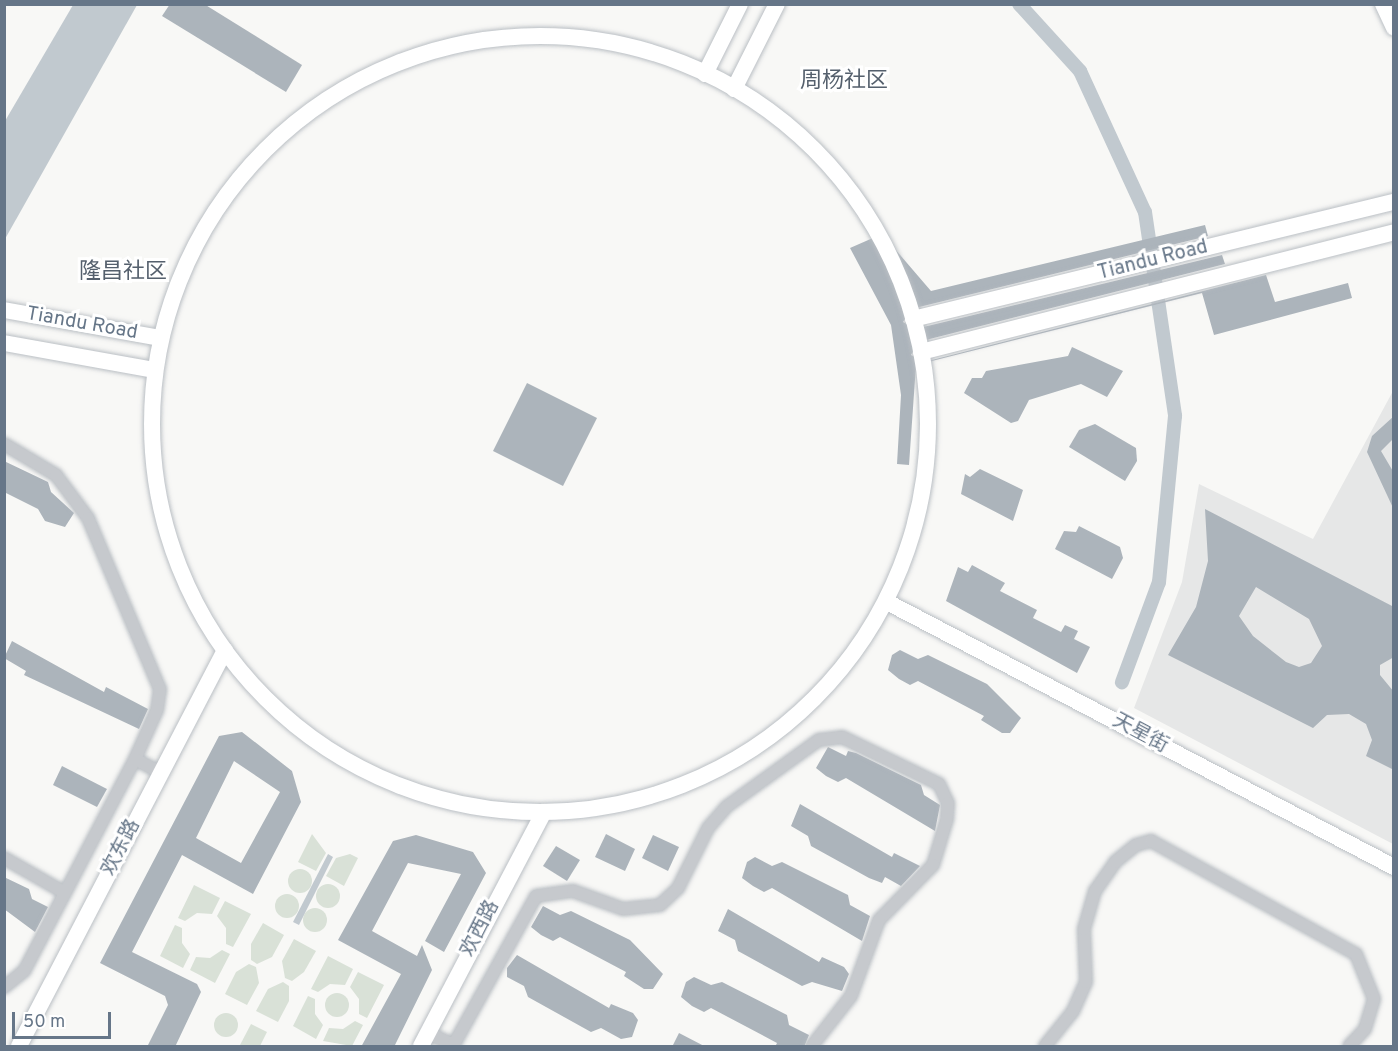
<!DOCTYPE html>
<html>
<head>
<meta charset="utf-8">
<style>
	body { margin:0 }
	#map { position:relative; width:1398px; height:1051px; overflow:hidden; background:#f8f8f6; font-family:Overpass,"Noto Sans SC",sans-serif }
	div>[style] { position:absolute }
	.built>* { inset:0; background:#e6e7e7 }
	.green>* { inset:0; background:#d9e1d7 }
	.round { border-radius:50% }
	.water>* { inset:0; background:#c1c9cf }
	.canal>* { height:14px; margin:-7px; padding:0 7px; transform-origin:7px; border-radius:7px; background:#c1c9cf }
	.building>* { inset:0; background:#acb4bb }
	.roads { filter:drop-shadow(0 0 2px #babfc4) drop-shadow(0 0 2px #babfc4) }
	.street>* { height:12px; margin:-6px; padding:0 6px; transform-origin:6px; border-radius:6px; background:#c6c9cd }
	.secondary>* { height:16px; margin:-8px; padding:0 8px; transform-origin:8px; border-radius:8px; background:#fff }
	.secondary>.ring { margin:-8px; padding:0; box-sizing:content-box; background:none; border:16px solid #fff; border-radius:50% }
	span { translate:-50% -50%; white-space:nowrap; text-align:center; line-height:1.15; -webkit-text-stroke:6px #fff; paint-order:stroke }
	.street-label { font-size:20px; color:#667688 }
	.quarter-label { font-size:22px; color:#55606d }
	.frame { position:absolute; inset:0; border:6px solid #667688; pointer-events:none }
	.scale { position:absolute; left:12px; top:1012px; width:99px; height:27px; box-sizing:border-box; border:3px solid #667688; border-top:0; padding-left:8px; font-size:18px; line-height:21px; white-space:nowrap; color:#667688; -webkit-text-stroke:4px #fff; paint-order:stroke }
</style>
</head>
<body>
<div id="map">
	<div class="built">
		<div style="clip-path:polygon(1393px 391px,1393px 844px,1134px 708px,1182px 582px,1199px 484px,1313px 539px)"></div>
	</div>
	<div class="green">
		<div style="clip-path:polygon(312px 834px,326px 853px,316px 871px,298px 862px)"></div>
		<div style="clip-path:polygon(350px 854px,358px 858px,344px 886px,326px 876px,336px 858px)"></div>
		<div class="round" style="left:288px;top:869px;width:24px;height:24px"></div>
		<div class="round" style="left:316px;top:884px;width:24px;height:24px"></div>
		<div style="clip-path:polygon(194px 885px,220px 898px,212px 914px,197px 913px,185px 921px,178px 918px)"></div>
		<div class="round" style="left:275px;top:894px;width:24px;height:24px"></div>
		<div style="clip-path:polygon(225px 901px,251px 914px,233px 947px,226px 944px,226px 928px,217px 916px)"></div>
		<div class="round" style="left:303px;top:908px;width:24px;height:24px"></div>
		<div style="clip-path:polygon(263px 923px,284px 935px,272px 957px,257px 964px,251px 960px,251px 944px)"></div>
		<div style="clip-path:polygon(175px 925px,182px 928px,182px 943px,190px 954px,183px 968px,160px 956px)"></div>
		<div style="clip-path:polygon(294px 939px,316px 951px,304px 972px,292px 981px,285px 978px,282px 961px)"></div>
		<div style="clip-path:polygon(222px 950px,230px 954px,215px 983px,190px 970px,196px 957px,210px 958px)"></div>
		<div style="clip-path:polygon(328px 956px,353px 969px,345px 985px,330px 984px,318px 992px,311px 989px)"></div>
		<div style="clip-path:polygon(249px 964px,256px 967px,259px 983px,247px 1005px,225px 994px,236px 972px)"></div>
		<div style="clip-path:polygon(358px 972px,384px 985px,367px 1018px,359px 1014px,359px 999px,350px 987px)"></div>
		<div style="clip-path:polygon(283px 982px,289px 986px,289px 1001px,278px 1022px,256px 1011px,268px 989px)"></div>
		<div class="round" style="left:325px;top:993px;width:24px;height:24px"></div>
		<div style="clip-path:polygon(308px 996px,315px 999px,315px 1014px,323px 1025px,316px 1039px,293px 1026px)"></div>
		<div class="round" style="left:214px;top:1013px;width:24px;height:24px"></div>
		<div style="clip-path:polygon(355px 1021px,363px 1025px,352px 1046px,323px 1041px,329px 1028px,343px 1029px)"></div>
		<div style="clip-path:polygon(251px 1024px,267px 1032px,260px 1046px,240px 1045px)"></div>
	</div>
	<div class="water">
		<div style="clip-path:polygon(73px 5px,137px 5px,5px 239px,5px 121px)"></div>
		<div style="clip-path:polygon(328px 854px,333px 857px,299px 925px,293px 922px)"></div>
	</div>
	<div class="canal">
		<div style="left:1019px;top:4px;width:91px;rotate:47.7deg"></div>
		<div style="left:1080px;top:71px;width:155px;rotate:65.3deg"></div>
		<div style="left:1145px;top:212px;width:206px;rotate:81.6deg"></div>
		<div style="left:1175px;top:416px;width:167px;rotate:95.5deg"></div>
		<div style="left:1159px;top:582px;width:107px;rotate:110.3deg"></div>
	</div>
	<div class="building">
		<div style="clip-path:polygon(170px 4px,204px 4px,302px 65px,286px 92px,162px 16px)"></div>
		<div style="clip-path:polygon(1205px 225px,1208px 236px,911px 309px,903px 322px,915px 329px,1222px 255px,1225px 264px,918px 342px,911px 355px,924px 362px,1266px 275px,1275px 302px,1348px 283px,1352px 298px,1214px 335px,1202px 293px,916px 365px,909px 465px,897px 464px,901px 395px,891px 325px,850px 248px,882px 234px,931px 291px)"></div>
		<div style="clip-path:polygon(1072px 347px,1123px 371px,1107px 397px,1081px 384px,1029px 400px,1018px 421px,1011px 423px,964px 393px,972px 378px,982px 378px,986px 371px,1068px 356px)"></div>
		<div style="clip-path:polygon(527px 383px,597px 418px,563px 486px,493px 451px)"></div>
		<div style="clip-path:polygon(1394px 416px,1394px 438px,1381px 451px,1394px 473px,1394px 510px,1367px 452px,1372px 436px)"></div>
		<div style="clip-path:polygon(1095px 424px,1136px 448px,1137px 461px,1125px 481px,1069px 447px,1079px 430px)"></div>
		<div style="clip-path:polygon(4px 461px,48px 482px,51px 492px,74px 513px,65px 527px,45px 521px,38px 509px,4px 492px)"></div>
		<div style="clip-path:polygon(980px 469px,1023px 490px,1013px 521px,961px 494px,965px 474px,970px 477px)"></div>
		<div style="clip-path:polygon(evenodd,1205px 509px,1394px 607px,1394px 657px,1380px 665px,1380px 675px,1394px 692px,1394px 770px,1366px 756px,1372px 740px,1366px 724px,1349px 714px,1327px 715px,1313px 728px,1168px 655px,1196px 607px,1208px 561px,1205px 509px,1256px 587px,1309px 619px,1322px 646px,1311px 663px,1299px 667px,1286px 662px,1253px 636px,1239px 616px,1256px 587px)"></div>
		<div style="clip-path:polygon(1079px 526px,1120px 547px,1123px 558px,1112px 579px,1055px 549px,1064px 531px,1076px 532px)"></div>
		<div style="clip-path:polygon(972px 565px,1005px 583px,1000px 591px,1037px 610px,1033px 618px,1061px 632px,1065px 625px,1078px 631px,1074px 639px,1090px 647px,1077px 673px,946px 601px,958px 567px,968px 572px)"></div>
		<div style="clip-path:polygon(12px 641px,104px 692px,106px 687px,148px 709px,139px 729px,24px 675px,26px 671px,4px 658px)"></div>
		<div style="clip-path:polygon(900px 650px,918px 659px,928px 655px,987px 684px,1021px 718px,1010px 733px,1002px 733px,981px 720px,984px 716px,918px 681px,910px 685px,899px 679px,888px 670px,892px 655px)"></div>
		<div style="clip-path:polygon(evenodd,242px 732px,292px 771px,301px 802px,253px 894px,182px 855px,132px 952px,197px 984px,201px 992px,175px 1047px,147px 1047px,168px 1005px,165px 996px,100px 963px,219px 736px,242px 732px,234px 761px,280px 792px,241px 863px,196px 838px,234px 761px)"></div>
		<div style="clip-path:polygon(828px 747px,846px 756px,848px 751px,856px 753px,921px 785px,924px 795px,940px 805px,935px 831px,846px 778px,838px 782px,826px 776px,816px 768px)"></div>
		<div style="clip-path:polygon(62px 766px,107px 789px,97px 807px,53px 785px)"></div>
		<div style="clip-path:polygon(800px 804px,892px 857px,894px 853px,920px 866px,901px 886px,885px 877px,882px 883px,869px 878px,811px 846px,808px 836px,791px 826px)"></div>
		<div style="clip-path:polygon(606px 834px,635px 849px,625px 871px,595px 857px)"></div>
		<div style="clip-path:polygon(416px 835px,473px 852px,486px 873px,444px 952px,425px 941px,461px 874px,408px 863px,372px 931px,417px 956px,422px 945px,432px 970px,394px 1047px,361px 1047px,401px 974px,338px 940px,393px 841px)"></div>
		<div style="clip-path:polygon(653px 835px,679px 847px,668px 871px,642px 858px)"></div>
		<div style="clip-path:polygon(556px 846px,580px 860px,567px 881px,543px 866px)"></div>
		<div style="clip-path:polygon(755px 857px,772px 866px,782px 862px,848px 895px,850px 905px,870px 916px,862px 941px,772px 888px,764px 892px,753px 886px,742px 878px,747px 862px)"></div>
		<div style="clip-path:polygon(4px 877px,29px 889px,32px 899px,48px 907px,35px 932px,4px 909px)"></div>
		<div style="clip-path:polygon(543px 906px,560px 915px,571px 911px,630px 940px,663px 974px,653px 989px,644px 989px,624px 976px,626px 972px,560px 937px,553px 941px,541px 935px,531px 927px)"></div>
		<div style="clip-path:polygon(728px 909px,819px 962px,822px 957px,844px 967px,849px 974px,842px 991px,812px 982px,802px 986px,738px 951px,735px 940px,718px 931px)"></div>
		<div style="clip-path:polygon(517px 955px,609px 1008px,611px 1004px,633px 1013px,638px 1020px,632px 1037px,621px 1039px,601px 1028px,591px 1032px,528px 997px,524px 986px,507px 977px,507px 968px)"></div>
		<div style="clip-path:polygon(694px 977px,711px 985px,722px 982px,787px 1015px,789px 1025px,809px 1035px,804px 1047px,775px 1047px,777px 1043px,711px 1008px,704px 1012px,692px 1006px,681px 997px,686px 982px)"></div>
		<div style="clip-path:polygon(679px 1033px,706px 1047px,672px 1047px)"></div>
	</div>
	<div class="roads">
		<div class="street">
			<div style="left:4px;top:444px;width:61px;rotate:30.8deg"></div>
			<div style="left:56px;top:475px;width:54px;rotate:53.3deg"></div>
			<div style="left:88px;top:518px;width:186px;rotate:67.2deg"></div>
			<div style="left:160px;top:689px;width:21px;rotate:98deg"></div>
			<div style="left:157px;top:710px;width:54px;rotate:114.2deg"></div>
			<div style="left:135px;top:759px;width:239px;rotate:117.6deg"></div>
			<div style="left:24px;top:971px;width:26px;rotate:141deg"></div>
			<div style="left:135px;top:759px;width:30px;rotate:28deg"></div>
			<div style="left:4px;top:858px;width:70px;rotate:29.8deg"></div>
			<div style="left:428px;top:1033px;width:29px;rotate:25deg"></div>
			<div style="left:453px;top:1046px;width:171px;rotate:-61deg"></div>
			<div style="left:536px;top:896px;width:37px;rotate:-8deg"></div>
			<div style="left:573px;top:891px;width:53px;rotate:19.8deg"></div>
			<div style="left:623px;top:909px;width:37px;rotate:-6deg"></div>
			<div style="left:660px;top:905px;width:25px;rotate:-43deg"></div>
			<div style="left:678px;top:888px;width:67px;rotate:-63.4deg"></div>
			<div style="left:708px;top:828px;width:28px;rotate:-49deg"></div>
			<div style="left:726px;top:807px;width:115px;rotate:-35.8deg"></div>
			<div style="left:819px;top:740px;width:23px;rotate:-7deg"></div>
			<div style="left:842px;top:737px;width:108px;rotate:25.9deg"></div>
			<div style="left:939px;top:784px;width:21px;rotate:65deg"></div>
			<div style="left:948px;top:803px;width:16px;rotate:94deg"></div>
			<div style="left:947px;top:819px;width:48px;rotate:106.9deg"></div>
			<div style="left:933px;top:865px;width:77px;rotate:134.5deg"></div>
			<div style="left:879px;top:920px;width:81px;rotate:110.2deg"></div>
			<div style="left:851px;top:996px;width:63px;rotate:128deg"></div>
			<div style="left:1045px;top:1046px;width:45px;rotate:-51.3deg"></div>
			<div style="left:1073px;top:1011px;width:32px;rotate:-66deg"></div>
			<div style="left:1086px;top:982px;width:53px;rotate:-92.2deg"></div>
			<div style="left:1084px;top:929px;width:40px;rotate:-74deg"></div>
			<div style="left:1095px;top:891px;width:35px;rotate:-55deg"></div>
			<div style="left:1115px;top:862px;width:27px;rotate:-39deg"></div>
			<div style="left:1136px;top:845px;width:16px;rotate:-15deg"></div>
			<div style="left:1151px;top:841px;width:234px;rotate:28.9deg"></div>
			<div style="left:1356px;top:954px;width:48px;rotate:68.2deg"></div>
			<div style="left:1374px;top:999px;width:31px;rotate:107deg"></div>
			<div style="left:1365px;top:1029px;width:23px;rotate:133deg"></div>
		</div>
		<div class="secondary">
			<div style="left:1383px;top:4px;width:26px;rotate:65deg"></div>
			<div class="ring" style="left:152px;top:36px;width:760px;height:760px"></div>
			<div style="left:705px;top:74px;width:78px;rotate:-63.4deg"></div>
			<div style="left:734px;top:89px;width:95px;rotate:-63.2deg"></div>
			<div style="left:4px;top:310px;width:158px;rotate:10.2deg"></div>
			<div style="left:913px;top:319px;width:495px;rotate:-13.7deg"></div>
			<div style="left:4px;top:343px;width:152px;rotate:10.2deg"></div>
			<div style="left:921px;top:352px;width:488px;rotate:-14.2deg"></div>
			<div style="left:887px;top:602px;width:572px;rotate:27.6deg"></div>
			<div style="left:19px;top:1046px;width:446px;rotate:-62.5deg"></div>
			<div style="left:421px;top:1046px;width:264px;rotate:-62.3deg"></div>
		</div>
	</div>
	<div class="street-label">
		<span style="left:1153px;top:261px;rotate:-14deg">Tiandu Road</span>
		<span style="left:82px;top:324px;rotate:10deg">Tiandu Road</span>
		<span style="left:1140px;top:734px;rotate:28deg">天星街</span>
		<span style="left:122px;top:848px;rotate:-63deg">欢东路</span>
		<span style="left:481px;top:929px;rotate:-63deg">欢西路</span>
	</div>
	<div class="quarter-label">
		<span style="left:844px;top:82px">周杨社区</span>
		<span style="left:123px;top:273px">隆昌社区</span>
	</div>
	<div class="frame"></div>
	<div class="scale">50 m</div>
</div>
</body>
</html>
